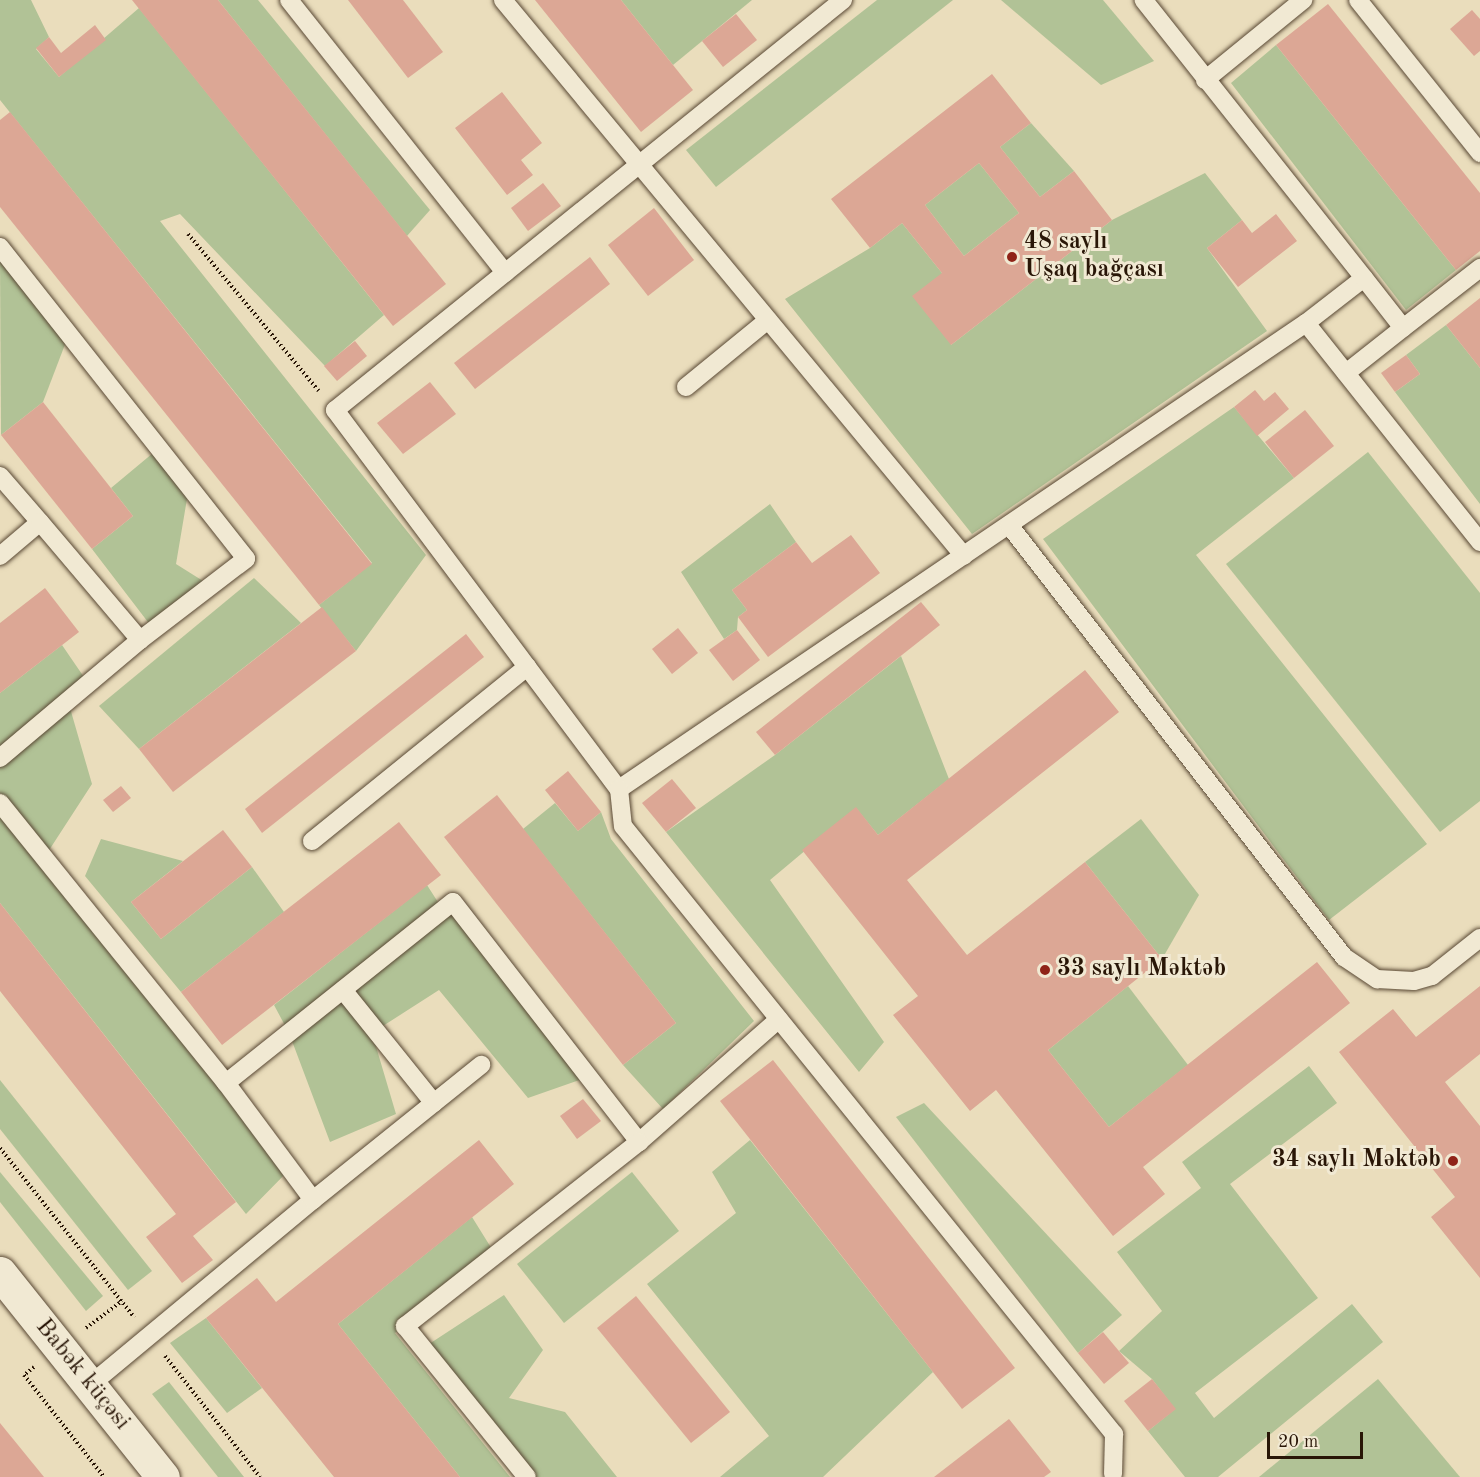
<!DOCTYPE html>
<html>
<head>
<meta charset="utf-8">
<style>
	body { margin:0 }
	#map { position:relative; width:1480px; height:1477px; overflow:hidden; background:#eaddbc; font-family:"Old Standard TT",serif }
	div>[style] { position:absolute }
	.green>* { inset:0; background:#b1c296 }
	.building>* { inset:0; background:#dca795 }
	.path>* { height:4px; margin-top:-2px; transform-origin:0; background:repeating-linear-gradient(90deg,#291607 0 1.5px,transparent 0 4.5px) }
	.roads { filter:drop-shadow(0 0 2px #594834) drop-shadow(0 0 2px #594834) }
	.service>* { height:18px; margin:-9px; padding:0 9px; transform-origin:9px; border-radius:9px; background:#f1e9d3 }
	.tertiary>* { height:33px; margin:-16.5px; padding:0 16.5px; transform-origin:16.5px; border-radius:16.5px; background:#f1e9d3 }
	.dots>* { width:16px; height:16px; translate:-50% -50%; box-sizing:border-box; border:3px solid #f1e9d3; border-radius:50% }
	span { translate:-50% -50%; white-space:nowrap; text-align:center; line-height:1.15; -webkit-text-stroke:6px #f1e9d3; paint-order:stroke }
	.poi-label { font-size:24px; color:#291607; font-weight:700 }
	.left { translate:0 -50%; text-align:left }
	.right { translate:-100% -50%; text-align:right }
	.street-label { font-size:24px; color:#291607 }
	.scale { position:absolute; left:1267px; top:1432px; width:96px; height:27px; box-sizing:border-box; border:3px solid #291607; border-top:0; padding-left:8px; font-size:18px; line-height:21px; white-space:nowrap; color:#291607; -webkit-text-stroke:4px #f1e9d3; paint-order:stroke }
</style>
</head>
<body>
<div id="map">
	<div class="green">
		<div style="clip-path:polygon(0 0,31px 0,49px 37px,36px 49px,59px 77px,139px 8px,384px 315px,325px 366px,180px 214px,160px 221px,426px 555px,356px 651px,319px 605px,372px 563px,0 100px)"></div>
		<div style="clip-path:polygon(218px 0,258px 0,430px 210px,407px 236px)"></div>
		<div style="clip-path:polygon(621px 0,752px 0,673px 65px)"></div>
		<div style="clip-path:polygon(877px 0,953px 0,716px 187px,686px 150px)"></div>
		<div style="clip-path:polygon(1001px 0,1103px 0,1154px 61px,1101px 85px)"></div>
		<div style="clip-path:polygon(1276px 45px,1456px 270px,1406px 310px,1231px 83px)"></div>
		<div style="clip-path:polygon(1031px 123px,1074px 171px,1040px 197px,1000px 147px)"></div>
		<div style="clip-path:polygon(979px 163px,1019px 213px,964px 256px,925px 205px)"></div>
		<div style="clip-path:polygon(1205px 173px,1242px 220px,1207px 248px,1267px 331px,972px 534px,785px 299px,870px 248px,902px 223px,942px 273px,951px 345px,1112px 220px)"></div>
		<div style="clip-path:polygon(0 258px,69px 334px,43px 402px,1px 435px)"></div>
		<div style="clip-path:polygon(1446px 325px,1480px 368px,1480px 504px,1395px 392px,1420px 374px,1406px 355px)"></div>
		<div style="clip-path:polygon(1234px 407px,1294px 478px,1196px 555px,1427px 844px,1329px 920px,1043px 539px)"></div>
		<div style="clip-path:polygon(159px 448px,189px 487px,176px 564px,211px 586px,154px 630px,92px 549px,133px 516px,111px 488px)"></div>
		<div style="clip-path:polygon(1368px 452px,1480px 593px,1480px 801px,1440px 832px,1226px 564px)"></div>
		<div style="clip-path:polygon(770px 504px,796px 542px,732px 590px,747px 610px,738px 617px,737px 630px,724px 639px,681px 572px)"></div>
		<div style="clip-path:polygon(254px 578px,301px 623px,139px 749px,99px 706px)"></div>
		<div style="clip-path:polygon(62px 645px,88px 683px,68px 701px,92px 784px,44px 858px,290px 1169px,246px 1214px,0 903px,0 693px)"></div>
		<div style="clip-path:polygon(901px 656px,949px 779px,878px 835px,856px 808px,770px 880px,884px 1042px,859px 1072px,666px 832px,775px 755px)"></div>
		<div style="clip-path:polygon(555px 803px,578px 831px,601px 812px,611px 839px,754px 1021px,663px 1109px,623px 1065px,676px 1023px,523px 829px)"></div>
		<div style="clip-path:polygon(1141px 819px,1199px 895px,1162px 959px,1085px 862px)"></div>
		<div style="clip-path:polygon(101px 839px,183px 861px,131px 902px,161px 939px,252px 867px,284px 912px,181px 992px,85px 876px)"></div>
		<div style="clip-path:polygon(427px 885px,443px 910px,454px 902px,588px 1077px,528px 1098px,439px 990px,372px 1033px,396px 1114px,330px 1142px,289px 1033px,274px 1005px)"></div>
		<div style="clip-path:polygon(1128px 986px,1188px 1065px,1109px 1127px,1048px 1050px)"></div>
		<div style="clip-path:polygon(1309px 1066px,1337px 1103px,1230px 1184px,1318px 1298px,1195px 1393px,1214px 1418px,1352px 1304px,1383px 1342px,1218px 1477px,1185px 1477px,1148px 1431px,1175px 1409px,1152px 1379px,1119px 1351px,1162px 1311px,1117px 1252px,1201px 1188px,1182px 1162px)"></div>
		<div style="clip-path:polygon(0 1080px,152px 1271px,128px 1290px,0 1129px)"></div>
		<div style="clip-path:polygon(924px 1103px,1122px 1315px,1078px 1353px,896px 1117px)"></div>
		<div style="clip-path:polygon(750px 1140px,933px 1372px,823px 1477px,720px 1477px,769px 1436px,647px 1284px,736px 1213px,712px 1172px)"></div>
		<div style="clip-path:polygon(0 1172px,103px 1296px,86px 1311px,0 1202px)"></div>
		<div style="clip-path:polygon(632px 1172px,679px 1231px,564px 1323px,517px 1264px)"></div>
		<div style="clip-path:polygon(472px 1217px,495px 1254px,395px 1333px,510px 1477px,460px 1477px,338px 1324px)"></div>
		<div style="clip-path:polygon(504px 1295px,543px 1350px,509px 1398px,565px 1412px,617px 1477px,527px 1477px,423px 1348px)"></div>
		<div style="clip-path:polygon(206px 1318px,262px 1388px,227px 1413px,170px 1343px)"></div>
		<div style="clip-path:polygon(1378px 1379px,1460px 1477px,1259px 1477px)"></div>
		<div style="clip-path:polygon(169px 1382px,244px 1477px,218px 1477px,152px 1394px)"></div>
	</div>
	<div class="building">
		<div style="clip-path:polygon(132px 0,218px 0,446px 284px,393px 326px)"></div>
		<div style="clip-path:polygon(348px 0,403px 0,443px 52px,408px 78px)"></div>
		<div style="clip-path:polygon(535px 0,621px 0,693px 90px,641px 132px)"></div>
		<div style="clip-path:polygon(1328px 4px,1480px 193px,1480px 251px,1456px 270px,1276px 45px)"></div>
		<div style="clip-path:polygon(1472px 10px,1480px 19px,1480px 51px,1474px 56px,1450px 29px)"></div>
		<div style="clip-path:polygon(736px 14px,757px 40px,723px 67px,702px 41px)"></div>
		<div style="clip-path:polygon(95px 25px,106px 40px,59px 77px,36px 48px,49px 37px,61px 53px)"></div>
		<div style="clip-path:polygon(evenodd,992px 74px,1031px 123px,1000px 147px,1040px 197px,1074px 171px,1112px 220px,951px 345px,912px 296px,942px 273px,902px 223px,870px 248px,831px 199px,992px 74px,979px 163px,1019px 213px,964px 256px,925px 205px,979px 163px)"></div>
		<div style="clip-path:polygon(502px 92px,542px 143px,521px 160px,533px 175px,507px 195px,455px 128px)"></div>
		<div style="clip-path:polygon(10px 112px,372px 564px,319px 605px,0 207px,0 120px)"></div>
		<div style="clip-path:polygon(543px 183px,561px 206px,528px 231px,511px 208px)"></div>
		<div style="clip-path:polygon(654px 208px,694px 260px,648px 296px,608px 245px)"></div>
		<div style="clip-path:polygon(1276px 214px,1297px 241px,1238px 287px,1207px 248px,1242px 220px,1252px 233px)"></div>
		<div style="clip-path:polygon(590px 257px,610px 284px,475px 389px,454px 363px)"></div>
		<div style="clip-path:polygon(1480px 298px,1480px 368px,1446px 325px)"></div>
		<div style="clip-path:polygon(355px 341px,367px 356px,337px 381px,324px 366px)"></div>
		<div style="clip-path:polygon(1406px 355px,1420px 374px,1395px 392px,1381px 373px)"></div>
		<div style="clip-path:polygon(430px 382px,456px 414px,403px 454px,377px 423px)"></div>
		<div style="clip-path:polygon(1255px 390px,1264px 401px,1275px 392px,1289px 409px,1257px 436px,1234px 407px)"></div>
		<div style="clip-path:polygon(43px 402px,133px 516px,92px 549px,1px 435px)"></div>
		<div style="clip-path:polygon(1305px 410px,1334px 446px,1294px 478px,1265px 442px)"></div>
		<div style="clip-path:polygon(851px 535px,880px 573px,768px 657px,738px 617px,747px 610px,732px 590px,796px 542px,812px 563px)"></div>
		<div style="clip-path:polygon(45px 588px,79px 632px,0 693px,0 623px)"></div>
		<div style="clip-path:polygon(921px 602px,940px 625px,775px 755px,756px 732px)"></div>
		<div style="clip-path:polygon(322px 607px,356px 651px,173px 792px,139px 749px)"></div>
		<div style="clip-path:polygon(678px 628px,698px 653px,672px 674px,652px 649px)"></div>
		<div style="clip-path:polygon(737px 630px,760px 660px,733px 681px,709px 650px)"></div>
		<div style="clip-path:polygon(466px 634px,484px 657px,262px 833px,245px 809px)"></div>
		<div style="clip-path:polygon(1085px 670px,1119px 712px,907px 880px,967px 955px,1085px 862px,1162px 959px,1048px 1050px,1109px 1127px,1317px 962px,1350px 1003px,1143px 1167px,1165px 1194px,1113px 1236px,996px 1090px,970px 1111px,893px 1015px,918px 996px,802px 850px,856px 807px,878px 835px)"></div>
		<div style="clip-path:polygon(568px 771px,601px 812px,578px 831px,545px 790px)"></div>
		<div style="clip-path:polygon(672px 779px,696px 808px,666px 832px,642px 803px)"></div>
		<div style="clip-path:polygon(121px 786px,131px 798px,113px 812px,103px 800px)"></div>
		<div style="clip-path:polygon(497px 795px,676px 1023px,623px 1065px,444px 837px)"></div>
		<div style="clip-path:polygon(399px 822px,441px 875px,222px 1045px,181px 992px)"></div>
		<div style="clip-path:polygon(223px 830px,252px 867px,161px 939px,131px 902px)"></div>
		<div style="clip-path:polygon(0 903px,236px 1202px,193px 1236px,213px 1260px,182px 1283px,146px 1237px,176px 1214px,0 991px)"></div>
		<div style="clip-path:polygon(1480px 986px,1480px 1054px,1445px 1082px,1480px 1126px,1480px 1278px,1431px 1217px,1455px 1197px,1339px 1052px,1393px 1009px,1416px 1037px)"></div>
		<div style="clip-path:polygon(773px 1060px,1015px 1368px,962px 1409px,720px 1101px)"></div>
		<div style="clip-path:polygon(583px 1099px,601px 1121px,577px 1139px,560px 1116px)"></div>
		<div style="clip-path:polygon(479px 1140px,514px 1184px,338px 1324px,460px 1477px,334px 1477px,206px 1318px,257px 1278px,276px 1302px)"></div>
		<div style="clip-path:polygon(636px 1296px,730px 1412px,691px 1443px,597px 1328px)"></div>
		<div style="clip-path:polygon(1103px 1332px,1129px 1363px,1104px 1384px,1078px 1353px)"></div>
		<div style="clip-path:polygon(1152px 1379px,1176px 1409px,1148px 1431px,1124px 1401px)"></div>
		<div style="clip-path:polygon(1009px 1419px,1051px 1472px,1044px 1477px,934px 1477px)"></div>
		<div style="clip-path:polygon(0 1423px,44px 1477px,0 1477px)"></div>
	</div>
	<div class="path">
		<div style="left:188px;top:234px;width:204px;rotate:50.2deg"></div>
		<div style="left:0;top:1148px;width:216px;rotate:51.6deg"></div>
		<div style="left:86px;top:1328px;width:45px;rotate:-36.9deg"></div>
		<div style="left:165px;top:1356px;width:154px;rotate:51.9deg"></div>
		<div style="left:34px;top:1367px;width:13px;rotate:141deg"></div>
		<div style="left:24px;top:1375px;width:130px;rotate:51.9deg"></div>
	</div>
	<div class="roads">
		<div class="service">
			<div style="left:289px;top:0;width:348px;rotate:51.6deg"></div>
			<div style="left:503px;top:0;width:722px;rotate:50.34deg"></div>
			<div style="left:843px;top:0;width:653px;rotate:141.09deg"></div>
			<div style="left:335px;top:410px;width:474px;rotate:53.2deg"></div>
			<div style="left:619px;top:789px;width:830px;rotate:-34.15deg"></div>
			<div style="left:1306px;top:323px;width:73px;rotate:-37.8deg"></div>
			<div style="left:1364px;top:278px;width:355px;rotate:-128.4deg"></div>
			<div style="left:1358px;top:0;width:196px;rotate:51.4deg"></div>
			<div style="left:1205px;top:80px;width:127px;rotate:-39.2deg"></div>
			<div style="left:0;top:247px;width:397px;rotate:51.7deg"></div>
			<div style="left:246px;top:559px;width:133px;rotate:142.6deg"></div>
			<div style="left:1364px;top:278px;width:63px;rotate:52deg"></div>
			<div style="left:1403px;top:328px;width:98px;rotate:-37.9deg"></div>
			<div style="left:1306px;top:323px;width:280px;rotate:51.5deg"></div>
			<div style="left:1346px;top:373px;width:73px;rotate:-38.3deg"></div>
			<div style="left:686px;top:387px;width:106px;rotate:-39.3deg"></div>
			<div style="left:0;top:476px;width:61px;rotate:49deg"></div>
			<div style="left:1009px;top:525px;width:547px;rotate:52.21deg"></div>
			<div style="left:1344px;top:957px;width:40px;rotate:34deg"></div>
			<div style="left:1377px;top:979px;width:37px;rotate:3deg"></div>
			<div style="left:1414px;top:981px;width:19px;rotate:-16deg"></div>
			<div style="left:1432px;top:976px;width:61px;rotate:-38.4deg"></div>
			<div style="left:0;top:556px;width:52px;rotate:-40.4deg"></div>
			<div style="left:40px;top:522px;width:155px;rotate:49.7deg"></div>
			<div style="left:140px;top:640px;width:183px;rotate:139.9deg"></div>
			<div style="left:619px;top:789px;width:37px;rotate:84deg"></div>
			<div style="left:623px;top:826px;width:782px;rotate:51.08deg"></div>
			<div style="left:1114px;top:1434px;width:40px;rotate:91.4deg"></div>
			<div style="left:0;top:803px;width:360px;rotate:51.1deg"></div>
			<div style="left:312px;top:841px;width:277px;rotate:-39deg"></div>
			<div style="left:343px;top:990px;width:145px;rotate:51.2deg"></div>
			<div style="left:639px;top:1142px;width:186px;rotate:-41.3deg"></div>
			<div style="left:313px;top:1200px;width:216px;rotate:-38.8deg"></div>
			<div style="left:90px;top:1385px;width:290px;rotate:-39.7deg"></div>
			<div style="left:313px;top:1200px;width:146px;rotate:-126.6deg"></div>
			<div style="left:226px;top:1083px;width:290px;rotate:-38.6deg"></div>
			<div style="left:453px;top:902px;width:304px;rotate:52.2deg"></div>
			<div style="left:639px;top:1142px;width:298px;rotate:141.8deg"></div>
			<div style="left:405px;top:1326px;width:194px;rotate:51.1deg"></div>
		</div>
		<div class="tertiary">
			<div style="left:0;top:1273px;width:261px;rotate:51.4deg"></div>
		</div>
	</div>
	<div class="dots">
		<div style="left:1012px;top:257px;background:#8f2418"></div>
		<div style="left:1045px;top:970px;background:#8f2418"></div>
		<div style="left:1453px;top:1161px;background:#8f2418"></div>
	</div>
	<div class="poi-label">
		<span class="left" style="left:1024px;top:257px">48 saylı<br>Uşaq bağçası</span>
		<span class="left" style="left:1057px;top:970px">33 saylı Məktəb</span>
		<span class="right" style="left:1441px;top:1161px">34 saylı Məktəb</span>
	</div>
	<div class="street-label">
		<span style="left:82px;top:1375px;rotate:51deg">Babək küçəsi</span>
	</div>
	<div class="scale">20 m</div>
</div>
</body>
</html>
